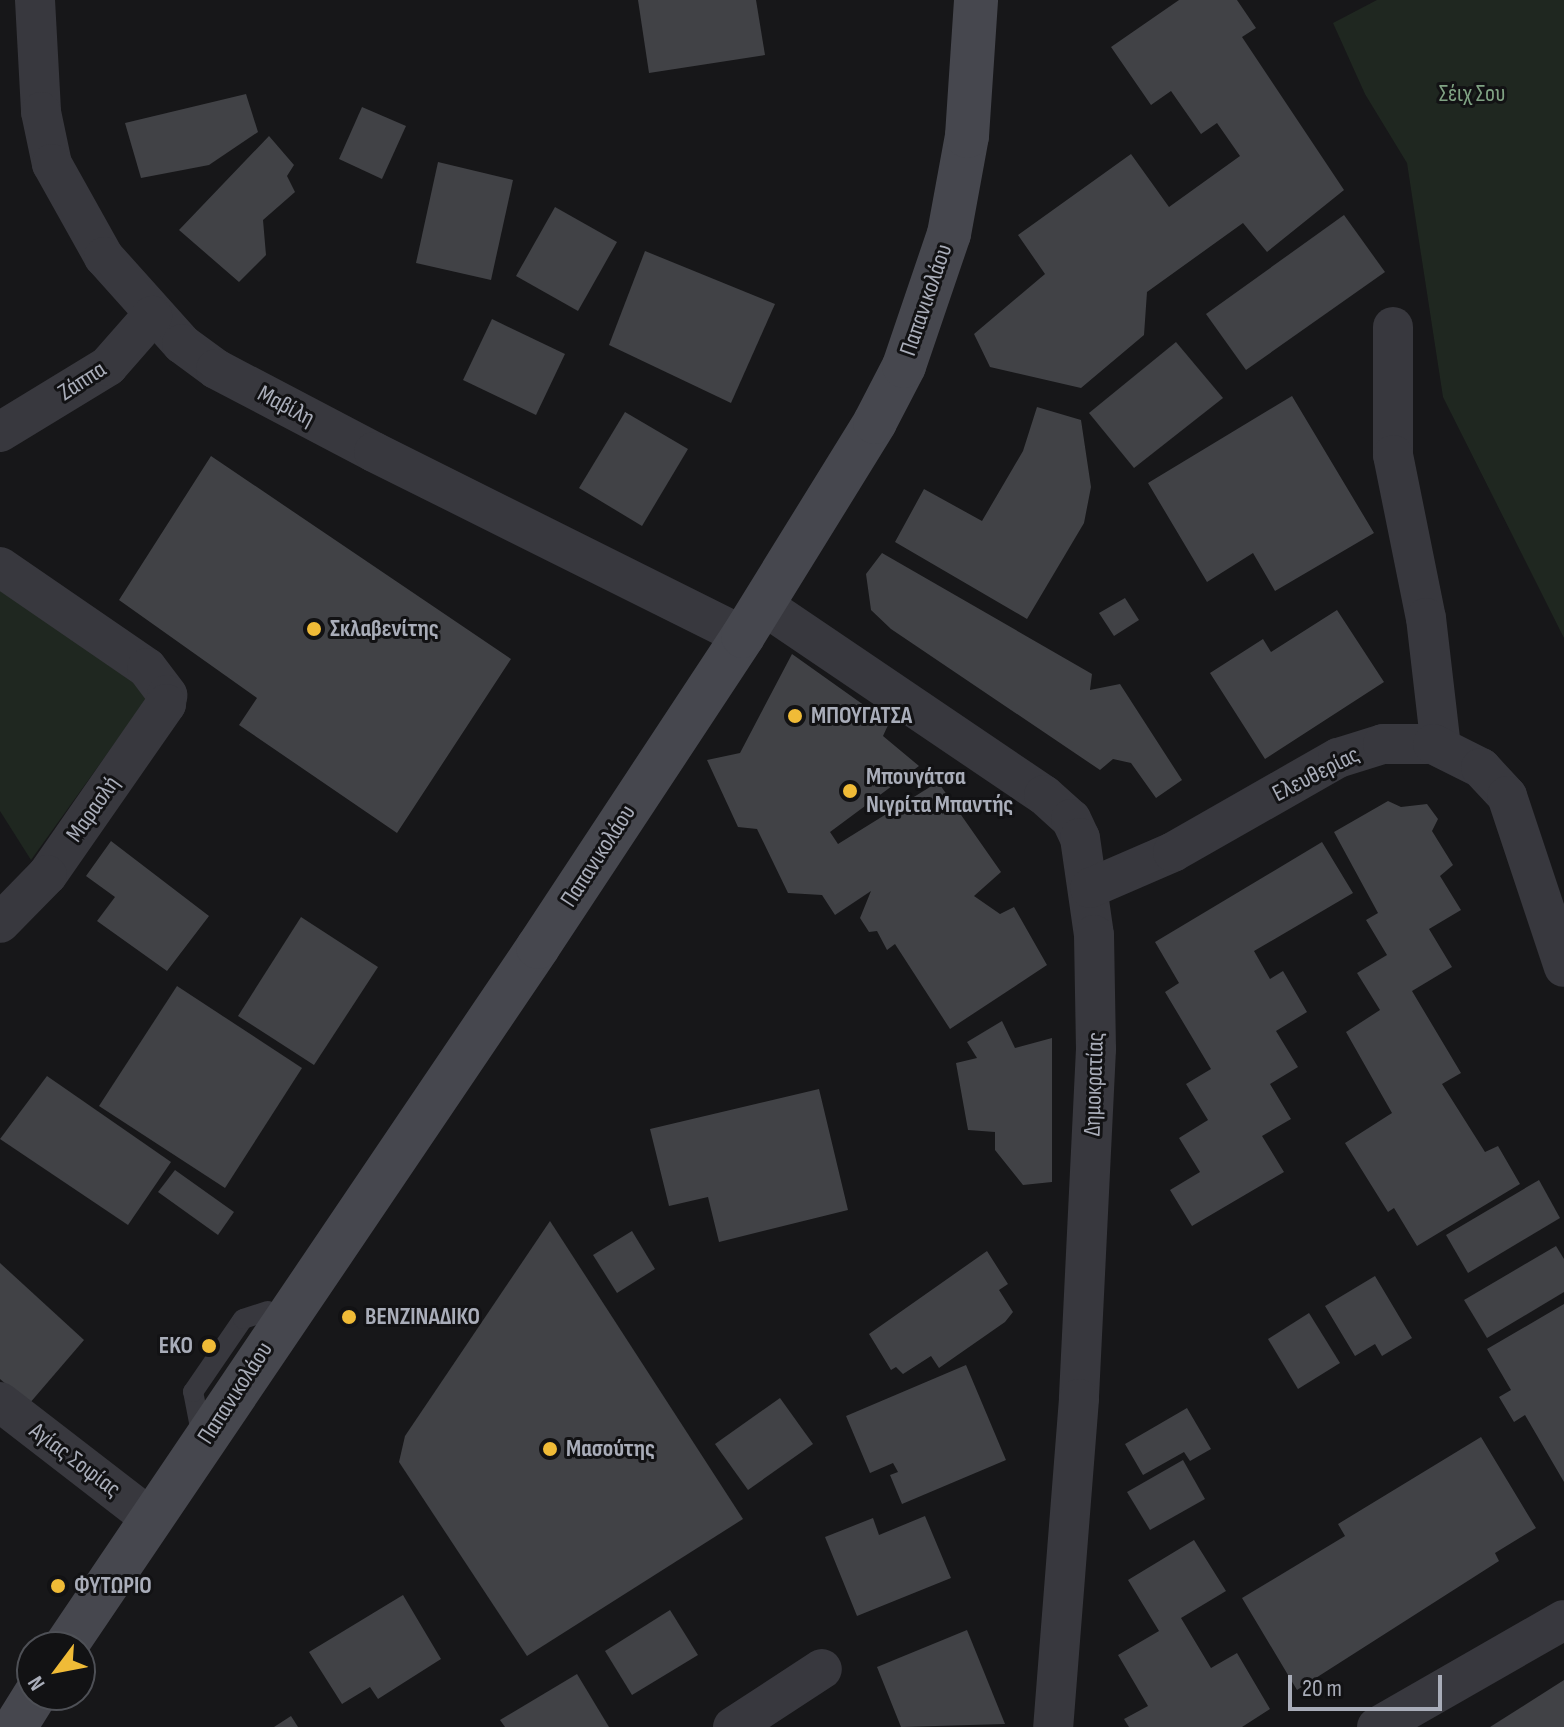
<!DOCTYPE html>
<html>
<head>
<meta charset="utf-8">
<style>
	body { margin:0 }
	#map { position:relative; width:1564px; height:1727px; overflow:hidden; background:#171719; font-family:"Sofia Sans Condensed",sans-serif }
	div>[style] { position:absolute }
	.green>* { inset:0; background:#1f2720 }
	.building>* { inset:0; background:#414246 }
	.service>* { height:20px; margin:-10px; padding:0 10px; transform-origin:10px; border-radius:10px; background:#38383e }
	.minor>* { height:40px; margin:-20px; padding:0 20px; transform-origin:20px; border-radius:20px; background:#38383e }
	.secondary>* { height:44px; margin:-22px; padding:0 22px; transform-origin:22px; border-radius:22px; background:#46474e }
	.dots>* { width:22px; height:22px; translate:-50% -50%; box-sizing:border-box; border:4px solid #121214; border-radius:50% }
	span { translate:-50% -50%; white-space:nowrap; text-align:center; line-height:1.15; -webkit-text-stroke:6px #121214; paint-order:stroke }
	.park-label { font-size:24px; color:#80a384 }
	.street-label { font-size:24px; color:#a9adb9 }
	.poi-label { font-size:24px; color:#a9adb9; font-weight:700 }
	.left { translate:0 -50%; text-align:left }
	.right { translate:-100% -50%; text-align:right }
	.north { position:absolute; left:16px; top:1631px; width:80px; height:80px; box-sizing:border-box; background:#121214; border:2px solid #4e5056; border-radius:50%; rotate:238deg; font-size:22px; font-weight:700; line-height:32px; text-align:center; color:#a9adb9 }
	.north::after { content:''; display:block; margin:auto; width:28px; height:36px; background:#f0bb37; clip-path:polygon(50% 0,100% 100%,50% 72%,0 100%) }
	.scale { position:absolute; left:1288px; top:1675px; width:154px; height:36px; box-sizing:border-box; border:4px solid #a9adb9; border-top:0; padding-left:10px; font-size:24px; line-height:28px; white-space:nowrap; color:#a9adb9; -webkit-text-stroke:6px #121214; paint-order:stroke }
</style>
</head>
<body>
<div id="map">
	<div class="green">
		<div style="clip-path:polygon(1377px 0,1564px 0,1564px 638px,1443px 397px,1407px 163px,1365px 94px,1333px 23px)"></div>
		<div style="clip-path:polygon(0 590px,150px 694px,31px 860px,0 811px)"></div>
	</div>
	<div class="building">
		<div style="clip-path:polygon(638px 0,756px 0,765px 55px,649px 73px)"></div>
		<div style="clip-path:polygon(1179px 0,1237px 0,1256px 28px,1242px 37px,1344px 190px,1267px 252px,1243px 223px,1147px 292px,1144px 335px,1081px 388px,990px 367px,974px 334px,1045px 274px,1018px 235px,1131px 154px,1169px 207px,1240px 156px,1217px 123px,1201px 134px,1171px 91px,1151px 105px,1111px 47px)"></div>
		<div style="clip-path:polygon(246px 94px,258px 132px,209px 165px,141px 178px,125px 123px)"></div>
		<div style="clip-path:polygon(362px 107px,406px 126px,382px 179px,339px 159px)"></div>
		<div style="clip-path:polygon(269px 136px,294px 165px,287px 176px,295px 192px,263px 220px,266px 255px,239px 282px,179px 230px)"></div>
		<div style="clip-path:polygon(438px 162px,513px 180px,491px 280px,416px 263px)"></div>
		<div style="clip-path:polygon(555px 207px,617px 242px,578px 311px,516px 276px)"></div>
		<div style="clip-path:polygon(1344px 215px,1385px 272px,1246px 370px,1206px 314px)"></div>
		<div style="clip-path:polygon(645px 251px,775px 304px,731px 403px,609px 345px)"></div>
		<div style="clip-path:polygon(492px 319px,565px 354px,536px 415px,463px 380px)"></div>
		<div style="clip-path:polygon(1176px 342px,1223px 398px,1134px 468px,1089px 413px)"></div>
		<div style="clip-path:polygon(1292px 396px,1374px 533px,1275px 591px,1253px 553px,1207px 582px,1148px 483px)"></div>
		<div style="clip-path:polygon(1037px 407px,1081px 420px,1091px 487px,1084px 523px,1027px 619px,895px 542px,924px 489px,982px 521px,1023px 451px)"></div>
		<div style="clip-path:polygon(625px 412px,688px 449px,642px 526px,579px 488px)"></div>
		<div style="clip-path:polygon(211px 456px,511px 659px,397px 833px,239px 725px,257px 698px,119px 600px)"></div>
		<div style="clip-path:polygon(882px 553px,1092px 674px,1090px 690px,1120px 684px,1182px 780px,1156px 798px,1131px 763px,1113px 759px,1100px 770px,891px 629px,871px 610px,866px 574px)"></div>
		<div style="clip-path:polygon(1125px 598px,1139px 620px,1114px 636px,1099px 613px)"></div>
		<div style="clip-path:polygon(1337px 610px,1384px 682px,1265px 759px,1210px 673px,1263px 639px,1271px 652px)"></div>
		<div style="clip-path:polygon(792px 654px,889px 723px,883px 736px,919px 766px,830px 832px,838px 844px,938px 782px,1001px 872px,974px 896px,1000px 914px,1014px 907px,1047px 965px,950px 1029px,895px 944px,887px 950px,877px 931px,869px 932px,860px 918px,871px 891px,835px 915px,822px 895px,788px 893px,757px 829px,738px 827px,707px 760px,740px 753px)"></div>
		<div style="clip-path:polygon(1388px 801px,1401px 807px,1427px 804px,1438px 819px,1432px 831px,1453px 865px,1440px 876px,1461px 910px,1429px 929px,1452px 967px,1412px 991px,1461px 1073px,1442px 1084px,1485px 1152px,1498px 1146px,1520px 1184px,1417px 1246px,1394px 1208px,1388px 1212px,1345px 1143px,1392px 1113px,1346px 1032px,1380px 1010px,1357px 973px,1387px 955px,1366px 920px,1378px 913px,1334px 832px)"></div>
		<div style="clip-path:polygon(111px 841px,209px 916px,167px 971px,97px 921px,115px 897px,86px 876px)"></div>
		<div style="clip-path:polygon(1322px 842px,1353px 893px,1254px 951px,1270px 979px,1283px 971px,1307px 1012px,1276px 1031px,1298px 1067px,1270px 1084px,1291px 1119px,1262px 1136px,1284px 1172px,1192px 1226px,1170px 1190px,1200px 1172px,1179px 1138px,1208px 1120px,1186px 1084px,1211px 1069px,1165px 992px,1179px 983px,1155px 942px)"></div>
		<div style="clip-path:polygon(301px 917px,378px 967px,314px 1065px,238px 1016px)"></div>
		<div style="clip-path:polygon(177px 986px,302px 1068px,225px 1188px,99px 1106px)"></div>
		<div style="clip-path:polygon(1002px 1021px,1015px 1048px,1052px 1038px,1052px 1182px,1023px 1185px,995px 1150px,995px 1132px,968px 1130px,956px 1063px,977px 1058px,967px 1042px)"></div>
		<div style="clip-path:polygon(47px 1076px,171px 1162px,128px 1225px,0 1139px)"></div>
		<div style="clip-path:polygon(819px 1089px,848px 1210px,719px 1242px,708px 1197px,669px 1206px,650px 1129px)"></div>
		<div style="clip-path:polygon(175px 1170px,234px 1212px,218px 1235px,158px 1192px)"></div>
		<div style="clip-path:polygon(1539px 1180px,1560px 1218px,1468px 1273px,1446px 1235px)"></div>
		<div style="clip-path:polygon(550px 1221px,743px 1519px,527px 1656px,399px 1462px,405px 1436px)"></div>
		<div style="clip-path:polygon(632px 1231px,655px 1269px,617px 1293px,593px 1255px)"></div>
		<div style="clip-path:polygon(1556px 1246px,1564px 1259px,1564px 1292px,1487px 1338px,1464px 1300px)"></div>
		<div style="clip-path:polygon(987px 1251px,1008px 1284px,999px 1290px,1013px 1312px,1005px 1322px,939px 1368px,931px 1356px,903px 1374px,896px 1367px,891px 1370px,869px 1334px)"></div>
		<div style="clip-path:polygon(0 1263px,84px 1340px,29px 1404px,0 1379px)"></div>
		<div style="clip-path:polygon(1375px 1276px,1412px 1338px,1382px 1356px,1375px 1344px,1355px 1356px,1325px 1306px)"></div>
		<div style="clip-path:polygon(1564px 1304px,1564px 1482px,1525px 1415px,1514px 1422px,1499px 1397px,1511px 1390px,1487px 1349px)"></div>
		<div style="clip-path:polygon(1309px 1313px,1340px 1363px,1298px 1389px,1268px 1339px)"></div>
		<div style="clip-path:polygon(966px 1365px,1006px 1460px,902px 1504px,890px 1475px,898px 1472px,893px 1463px,870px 1473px,846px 1416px)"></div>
		<div style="clip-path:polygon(780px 1398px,813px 1444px,748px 1490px,715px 1444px)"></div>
		<div style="clip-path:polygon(1187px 1408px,1211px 1449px,1190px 1461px,1184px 1452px,1143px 1475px,1125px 1444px)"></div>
		<div style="clip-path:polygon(1481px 1437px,1536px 1528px,1495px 1553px,1499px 1561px,1297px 1690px,1242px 1598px,1345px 1536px,1338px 1524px)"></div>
		<div style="clip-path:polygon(1183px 1460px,1205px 1499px,1150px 1530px,1127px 1492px)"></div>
		<div style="clip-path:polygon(925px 1516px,951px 1578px,857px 1616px,825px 1537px,873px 1518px,879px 1535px)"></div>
		<div style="clip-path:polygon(1194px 1540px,1226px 1591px,1181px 1618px,1211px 1668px,1237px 1653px,1270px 1709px,1242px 1727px,1129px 1727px,1124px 1719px,1148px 1706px,1118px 1655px,1159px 1631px,1128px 1580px)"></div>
		<div style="clip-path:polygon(403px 1595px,441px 1659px,378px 1699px,370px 1687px,342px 1704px,309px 1652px)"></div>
		<div style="clip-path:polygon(670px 1610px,698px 1655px,632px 1695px,605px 1651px)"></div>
		<div style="clip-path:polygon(967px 1630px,1005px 1724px,901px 1727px,877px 1667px)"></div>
		<div style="clip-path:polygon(577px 1674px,609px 1727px,505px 1727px,500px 1720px)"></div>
		<div style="clip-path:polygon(1564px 1680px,1564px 1727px,1490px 1727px)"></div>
		<div style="clip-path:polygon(291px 1716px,298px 1727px,274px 1727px)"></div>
	</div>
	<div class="service">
		<div style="left:199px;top:1422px;width:31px;rotate:-101deg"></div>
		<div style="left:193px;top:1392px;width:88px;rotate:-55.6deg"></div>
		<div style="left:243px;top:1319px;width:26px;rotate:-18deg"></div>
	</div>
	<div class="minor">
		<div style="left:35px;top:0;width:112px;rotate:86.9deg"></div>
		<div style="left:41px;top:112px;width:53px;rotate:78.1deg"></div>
		<div style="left:52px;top:164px;width:107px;rotate:60.8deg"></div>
		<div style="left:104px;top:257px;width:117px;rotate:48.1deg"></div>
		<div style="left:182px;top:344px;width:42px;rotate:36.3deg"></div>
		<div style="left:216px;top:369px;width:178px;rotate:27.7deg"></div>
		<div style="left:374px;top:452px;width:412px;rotate:26.5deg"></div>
		<div style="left:1393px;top:327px;width:128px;rotate:90deg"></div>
		<div style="left:1393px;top:455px;width:166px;rotate:78.6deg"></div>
		<div style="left:1426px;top:618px;width:130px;rotate:83.4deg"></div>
		<div style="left:0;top:432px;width:127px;rotate:-31.4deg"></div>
		<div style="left:108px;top:366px;width:67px;rotate:-48.7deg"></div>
		<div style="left:0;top:567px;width:178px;rotate:34.5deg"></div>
		<div style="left:147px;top:668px;width:34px;rotate:53deg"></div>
		<div style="left:167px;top:695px;width:9px;rotate:96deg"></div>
		<div style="left:166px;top:704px;width:208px;rotate:124.8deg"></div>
		<div style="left:47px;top:875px;width:67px;rotate:134.4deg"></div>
		<div style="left:763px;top:605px;width:339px;rotate:34.1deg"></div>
		<div style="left:1044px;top:795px;width:36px;rotate:42deg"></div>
		<div style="left:1071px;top:819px;width:21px;rotate:65deg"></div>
		<div style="left:1080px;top:838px;width:98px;rotate:81.8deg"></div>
		<div style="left:1094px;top:935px;width:114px;rotate:89deg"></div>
		<div style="left:1096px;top:1049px;width:350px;rotate:92.8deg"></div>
		<div style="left:1079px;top:1399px;width:329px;rotate:94.5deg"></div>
		<div style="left:1090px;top:888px;width:90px;rotate:-23.4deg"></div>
		<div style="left:1173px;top:852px;width:190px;rotate:-29.7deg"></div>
		<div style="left:1338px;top:758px;width:47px;rotate:-17.3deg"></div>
		<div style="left:1383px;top:744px;width:50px"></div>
		<div style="left:1433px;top:744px;width:54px;rotate:26.6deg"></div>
		<div style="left:1481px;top:768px;width:38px;rotate:47deg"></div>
		<div style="left:1507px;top:796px;width:180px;rotate:71.6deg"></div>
		<div style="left:0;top:1402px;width:190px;rotate:37.7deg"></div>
		<div style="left:733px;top:1727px;width:106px;rotate:-33.1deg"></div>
		<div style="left:1377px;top:1727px;width:215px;rotate:-29.8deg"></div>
	</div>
	<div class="secondary">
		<div style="left:65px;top:1647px;width:845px;rotate:-55.95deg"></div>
		<div style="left:538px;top:947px;width:372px;rotate:-56.6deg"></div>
		<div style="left:743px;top:636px;width:251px;rotate:-58.3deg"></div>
		<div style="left:875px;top:422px;width:63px;rotate:-62.6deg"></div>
		<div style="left:904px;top:366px;width:139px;rotate:-71.2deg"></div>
		<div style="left:949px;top:234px;width:100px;rotate:-79.6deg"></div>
		<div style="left:967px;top:136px;width:136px;rotate:-86.2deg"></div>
		<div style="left:15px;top:1727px;width:38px;rotate:-58deg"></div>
	</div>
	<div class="dots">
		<div style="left:314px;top:629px;background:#f0bb37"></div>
		<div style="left:795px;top:716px;background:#f0bb37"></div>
		<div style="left:850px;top:791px;background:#f0bb37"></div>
		<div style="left:349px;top:1317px;background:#f0bb37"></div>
		<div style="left:209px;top:1346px;background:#f0bb37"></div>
		<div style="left:550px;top:1449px;background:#f0bb37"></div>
		<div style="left:58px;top:1586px;background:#f0bb37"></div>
	</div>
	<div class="park-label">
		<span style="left:1472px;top:94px">Σέιχ Σου</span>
	</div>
	<div class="street-label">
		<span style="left:926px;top:300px;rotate:-71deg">Παπανικολάου</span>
		<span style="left:82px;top:381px;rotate:-33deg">Ζάππα</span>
		<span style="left:286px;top:406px;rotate:28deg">Μαβίλη</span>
		<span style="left:1316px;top:774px;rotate:-27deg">Ελευθερίας</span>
		<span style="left:93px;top:809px;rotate:-55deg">Μαρασλή</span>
		<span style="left:598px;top:856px;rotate:-57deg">Παπανικολάου</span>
		<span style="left:1094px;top:1084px;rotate:-88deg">Δημοκρατίας</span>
		<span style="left:235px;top:1393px;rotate:-57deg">Παπανικολάου</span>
		<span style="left:75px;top:1460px;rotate:37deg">Αγίας Σοφίας</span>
	</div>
	<div class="poi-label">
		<span class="left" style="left:330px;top:629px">Σκλαβενίτης</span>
		<span class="left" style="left:811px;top:716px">ΜΠΟΥΓΑΤΣΑ</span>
		<span class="left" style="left:866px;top:791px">Μπουγάτσα<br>Νιγρίτα Μπαντής</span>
		<span class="left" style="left:365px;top:1317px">ΒΕΝΖΙΝΑΔΙΚΟ</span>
		<span class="right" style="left:193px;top:1346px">EKO</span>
		<span class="left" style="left:566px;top:1449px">Μασούτης</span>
		<span class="left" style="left:74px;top:1586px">ΦΥΤΩΡΙΟ</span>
	</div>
	<div class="north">N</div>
	<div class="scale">20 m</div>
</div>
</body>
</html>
